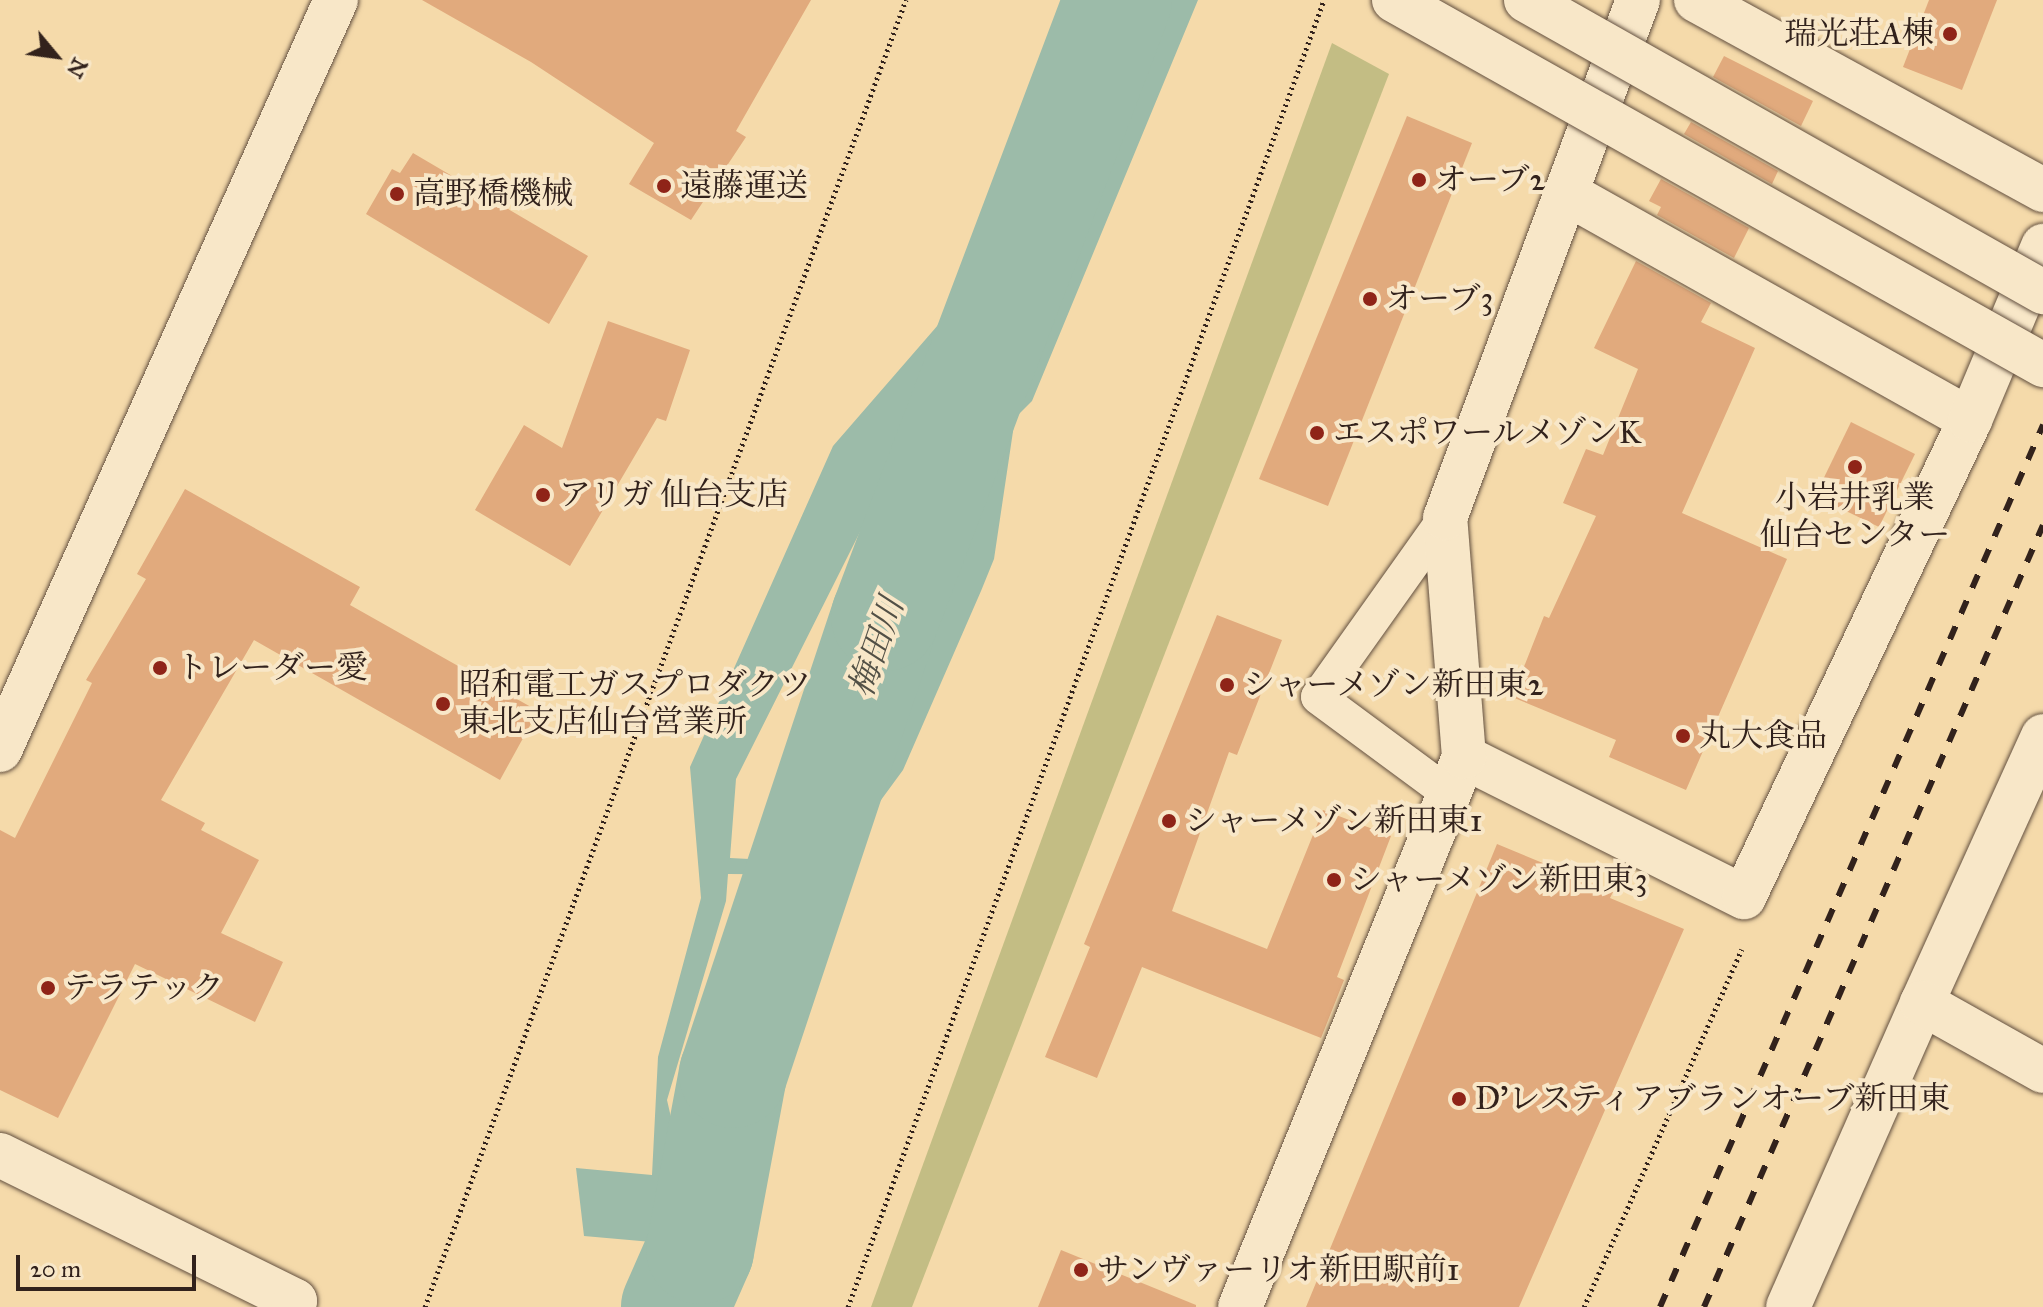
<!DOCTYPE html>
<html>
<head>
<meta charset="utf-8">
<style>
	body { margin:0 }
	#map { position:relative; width:2043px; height:1307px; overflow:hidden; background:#f5daaa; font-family:"IM FELL Great Primer","Noto Serif JP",serif }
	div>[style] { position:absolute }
	.green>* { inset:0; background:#c3bd84 }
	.water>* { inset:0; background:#9cbba9 }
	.river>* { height:108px; margin:-54px; padding:0 54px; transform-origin:54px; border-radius:54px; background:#9cbba9 }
	.building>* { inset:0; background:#e1aa7d }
	.path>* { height:5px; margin-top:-2.5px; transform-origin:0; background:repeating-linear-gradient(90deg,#32221c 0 2px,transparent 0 6px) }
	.roads { filter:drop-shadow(0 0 2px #635040) drop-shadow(0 0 2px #635040) }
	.service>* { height:34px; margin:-17px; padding:0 17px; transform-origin:17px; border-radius:17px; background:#f8e7c8 }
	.minor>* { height:44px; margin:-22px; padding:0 22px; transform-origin:22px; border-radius:22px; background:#f8e7c8 }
	.tertiary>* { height:44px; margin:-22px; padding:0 22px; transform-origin:22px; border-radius:22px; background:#f8e7c8 }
	.rail>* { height:6px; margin-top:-3px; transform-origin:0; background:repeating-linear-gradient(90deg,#32221c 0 14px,transparent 0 28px) }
	.bridges { filter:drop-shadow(0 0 2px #635040) drop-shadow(0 0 2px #635040) }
	.tertiary-bridge>* { height:44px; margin:-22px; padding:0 22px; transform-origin:22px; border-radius:22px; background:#f8e7c8 }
	.dots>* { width:22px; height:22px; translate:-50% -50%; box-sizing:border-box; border:4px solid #f8e7c8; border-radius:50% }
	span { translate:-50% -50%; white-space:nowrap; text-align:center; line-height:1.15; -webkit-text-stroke:8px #f8e7c8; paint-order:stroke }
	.poi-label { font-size:32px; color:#32221c }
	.right { translate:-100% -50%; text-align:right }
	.left { translate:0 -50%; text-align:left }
	.water-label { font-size:34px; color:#525046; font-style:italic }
	.north { position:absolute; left:16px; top:16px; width:80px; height:80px; -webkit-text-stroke:6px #f8e7c8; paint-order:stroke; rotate:119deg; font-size:22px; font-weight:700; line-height:32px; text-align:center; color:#32221c }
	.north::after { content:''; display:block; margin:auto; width:28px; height:36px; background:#32221c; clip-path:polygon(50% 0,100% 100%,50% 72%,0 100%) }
	.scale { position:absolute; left:16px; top:1255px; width:180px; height:36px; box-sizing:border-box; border:4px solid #32221c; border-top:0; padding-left:10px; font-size:24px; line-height:28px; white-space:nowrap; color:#32221c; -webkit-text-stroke:6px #f8e7c8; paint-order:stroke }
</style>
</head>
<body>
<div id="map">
	<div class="green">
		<div style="clip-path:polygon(1332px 43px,1389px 74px,912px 1307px,871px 1307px)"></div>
	</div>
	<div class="water">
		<div style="clip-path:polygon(evenodd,1145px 0,1198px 0,1032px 401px,1015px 418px,994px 559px,981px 591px,903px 770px,826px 875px,728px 874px,726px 901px,667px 1100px,687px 1187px,665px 1307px,627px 1307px,652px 1242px,584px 1236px,576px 1168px,652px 1175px,658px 1057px,701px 898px,690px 767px,833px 446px,958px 302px,1145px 0,920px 511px,907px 698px,813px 862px,730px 858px,736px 779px,866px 520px,920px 511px)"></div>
	</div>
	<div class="river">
		<div style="left:675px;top:1307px;width:62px;rotate:-66.3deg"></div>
		<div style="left:700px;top:1250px;width:179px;rotate:-79.4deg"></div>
		<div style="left:733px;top:1074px;width:482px;rotate:-71.6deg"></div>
		<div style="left:885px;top:617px;width:660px;rotate:-69.31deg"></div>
	</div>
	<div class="building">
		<div style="clip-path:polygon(422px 0,811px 0,736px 131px,746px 137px,691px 220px,629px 184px,654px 143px,531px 62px)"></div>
		<div style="clip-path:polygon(1929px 0,1997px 0,1962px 90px,1903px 67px)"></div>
		<div style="clip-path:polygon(1724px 56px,1813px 101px,1801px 126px,1713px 77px)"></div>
		<div style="clip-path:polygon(1407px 116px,1472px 143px,1328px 506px,1259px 479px)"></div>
		<div style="clip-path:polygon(1691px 122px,1778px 171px,1772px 184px,1684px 134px)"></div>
		<div style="clip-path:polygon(413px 153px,588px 256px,549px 324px,366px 214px,392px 169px,400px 173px)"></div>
		<div style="clip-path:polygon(1661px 179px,1749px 228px,1734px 258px,1657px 215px,1661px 207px,1649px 201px)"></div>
		<div style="clip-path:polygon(1636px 261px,1711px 303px,1701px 322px,1755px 348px,1682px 513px,1787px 559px,1686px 790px,1609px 757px,1616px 740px,1512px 697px,1544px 616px,1549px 618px,1596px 516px,1563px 503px,1586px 449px,1603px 455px,1638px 369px,1594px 348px)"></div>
		<div style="clip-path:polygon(608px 321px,690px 350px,666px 421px,657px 418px,570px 566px,475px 510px,524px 425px,562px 448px)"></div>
		<div style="clip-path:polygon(1851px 422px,1915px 454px,1879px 527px,1815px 496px)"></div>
		<div style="clip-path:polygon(185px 489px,360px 587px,350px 605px,538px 711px,500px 780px,254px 640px,161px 800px,205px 823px,201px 830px,259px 860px,221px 933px,283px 962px,255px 1022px,135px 964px,58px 1118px,0 1090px,0 830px,15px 838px,92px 683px,86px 680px,146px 579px,137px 574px)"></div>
		<div style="clip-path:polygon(1217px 615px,1282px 640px,1237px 755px,1229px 752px,1172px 911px,1267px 949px,1323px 810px,1391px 836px,1337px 977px,1344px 980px,1321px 1038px,1142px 967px,1097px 1078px,1045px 1057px,1090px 947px,1084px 944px)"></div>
		<div style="clip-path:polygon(1497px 844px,1613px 892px,1610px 898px,1684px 929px,1519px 1307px,1306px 1307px)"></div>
		<div style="clip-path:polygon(1061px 1250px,1196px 1305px,1196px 1307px,1038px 1307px)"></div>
	</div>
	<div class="path">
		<div style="left:425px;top:1307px;width:1393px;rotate:-69.8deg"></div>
		<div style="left:848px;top:1307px;width:1391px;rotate:-69.99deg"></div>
		<div style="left:1584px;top:1307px;width:391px;rotate:-66.2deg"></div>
	</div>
	<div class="roads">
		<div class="service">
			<div style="left:1445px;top:518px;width:219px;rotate:125.4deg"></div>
			<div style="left:1318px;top:697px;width:163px;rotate:36.5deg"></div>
		</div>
		<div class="minor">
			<div style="left:1696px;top:0;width:396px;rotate:28.7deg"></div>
			<div style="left:1568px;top:194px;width:461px;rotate:29.3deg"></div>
			<div style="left:1464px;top:757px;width:313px;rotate:26.6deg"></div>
			<div style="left:1744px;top:897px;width:528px;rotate:-64.65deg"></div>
			<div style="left:1970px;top:420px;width:189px;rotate:-67.2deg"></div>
			<div style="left:1922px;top:1003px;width:293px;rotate:-65.6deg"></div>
			<div style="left:0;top:1155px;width:329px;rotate:26.3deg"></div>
			<div style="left:295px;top:1301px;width:6px;rotate:108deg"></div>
			<div style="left:1240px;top:1307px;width:594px;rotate:-67.84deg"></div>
			<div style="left:1464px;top:757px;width:240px;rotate:-94.5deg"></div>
			<div style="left:1445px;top:518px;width:553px;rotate:-69.57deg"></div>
			<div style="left:1788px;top:1307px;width:332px;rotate:-66.2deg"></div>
			<div style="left:1922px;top:1003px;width:139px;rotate:29.3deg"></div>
		</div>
		<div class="tertiary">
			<div style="left:0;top:750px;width:822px;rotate:-65.87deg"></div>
		</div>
	</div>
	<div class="rail">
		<div style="left:1660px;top:1307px;width:962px;rotate:-66.53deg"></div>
		<div style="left:1704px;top:1307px;width:852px;rotate:-66.56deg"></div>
	</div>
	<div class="bridges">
		<div class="tertiary-bridge">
			<div style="left:1394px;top:0;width:745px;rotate:29.35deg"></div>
			<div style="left:1526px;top:0;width:594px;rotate:29.46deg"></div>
		</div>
	</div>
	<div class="dots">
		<div style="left:1950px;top:34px;background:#8f2418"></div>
		<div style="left:1419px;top:180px;background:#8f2418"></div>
		<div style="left:664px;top:186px;background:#8f2418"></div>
		<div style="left:397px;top:194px;background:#8f2418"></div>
		<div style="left:1370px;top:299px;background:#8f2418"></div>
		<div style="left:1317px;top:433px;background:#8f2418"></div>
		<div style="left:1855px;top:467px;background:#8f2418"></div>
		<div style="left:543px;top:495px;background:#8f2418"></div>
		<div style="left:160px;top:668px;background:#8f2418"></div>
		<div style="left:1227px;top:685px;background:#8f2418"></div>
		<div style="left:443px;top:704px;background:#8f2418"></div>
		<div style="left:1683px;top:736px;background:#8f2418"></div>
		<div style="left:1169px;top:821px;background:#8f2418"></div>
		<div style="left:1334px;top:880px;background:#8f2418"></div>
		<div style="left:48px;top:988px;background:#8f2418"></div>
		<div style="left:1459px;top:1099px;background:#8f2418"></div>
		<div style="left:1081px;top:1270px;background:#8f2418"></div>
	</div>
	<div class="poi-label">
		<span class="right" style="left:1934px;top:34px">瑞光荘A棟</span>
		<span class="left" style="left:1435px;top:180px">オーブ2</span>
		<span class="left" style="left:680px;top:186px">遠藤運送</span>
		<span class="left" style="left:413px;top:194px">高野橋機械</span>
		<span class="left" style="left:1386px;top:299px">オーブ3</span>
		<span class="left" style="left:1333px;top:433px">エスポワールメゾンK</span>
		<span class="left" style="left:559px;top:495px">アリガ 仙台支店</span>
		<span style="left:1855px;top:517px">小岩井乳業<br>仙台センター</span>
		<span class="left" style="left:176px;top:668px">トレーダー愛</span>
		<span class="left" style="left:1243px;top:685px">シャーメゾン新田東2</span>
		<span class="left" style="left:459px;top:704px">昭和電工ガスプロダクツ<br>東北支店仙台営業所</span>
		<span class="left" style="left:1699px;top:736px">丸大食品</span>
		<span class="left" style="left:1185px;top:821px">シャーメゾン新田東1</span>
		<span class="left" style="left:1350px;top:880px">シャーメゾン新田東3</span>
		<span class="left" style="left:64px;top:988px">テラテック</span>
		<span class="left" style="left:1475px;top:1099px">D'レスティアブランオーブ新田東</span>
		<span class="left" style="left:1097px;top:1270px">サンヴァーリオ新田駅前1</span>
	</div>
	<div class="water-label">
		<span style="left:876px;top:647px;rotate:-71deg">梅田川</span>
	</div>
	<div class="north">N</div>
	<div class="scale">20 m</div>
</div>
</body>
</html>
